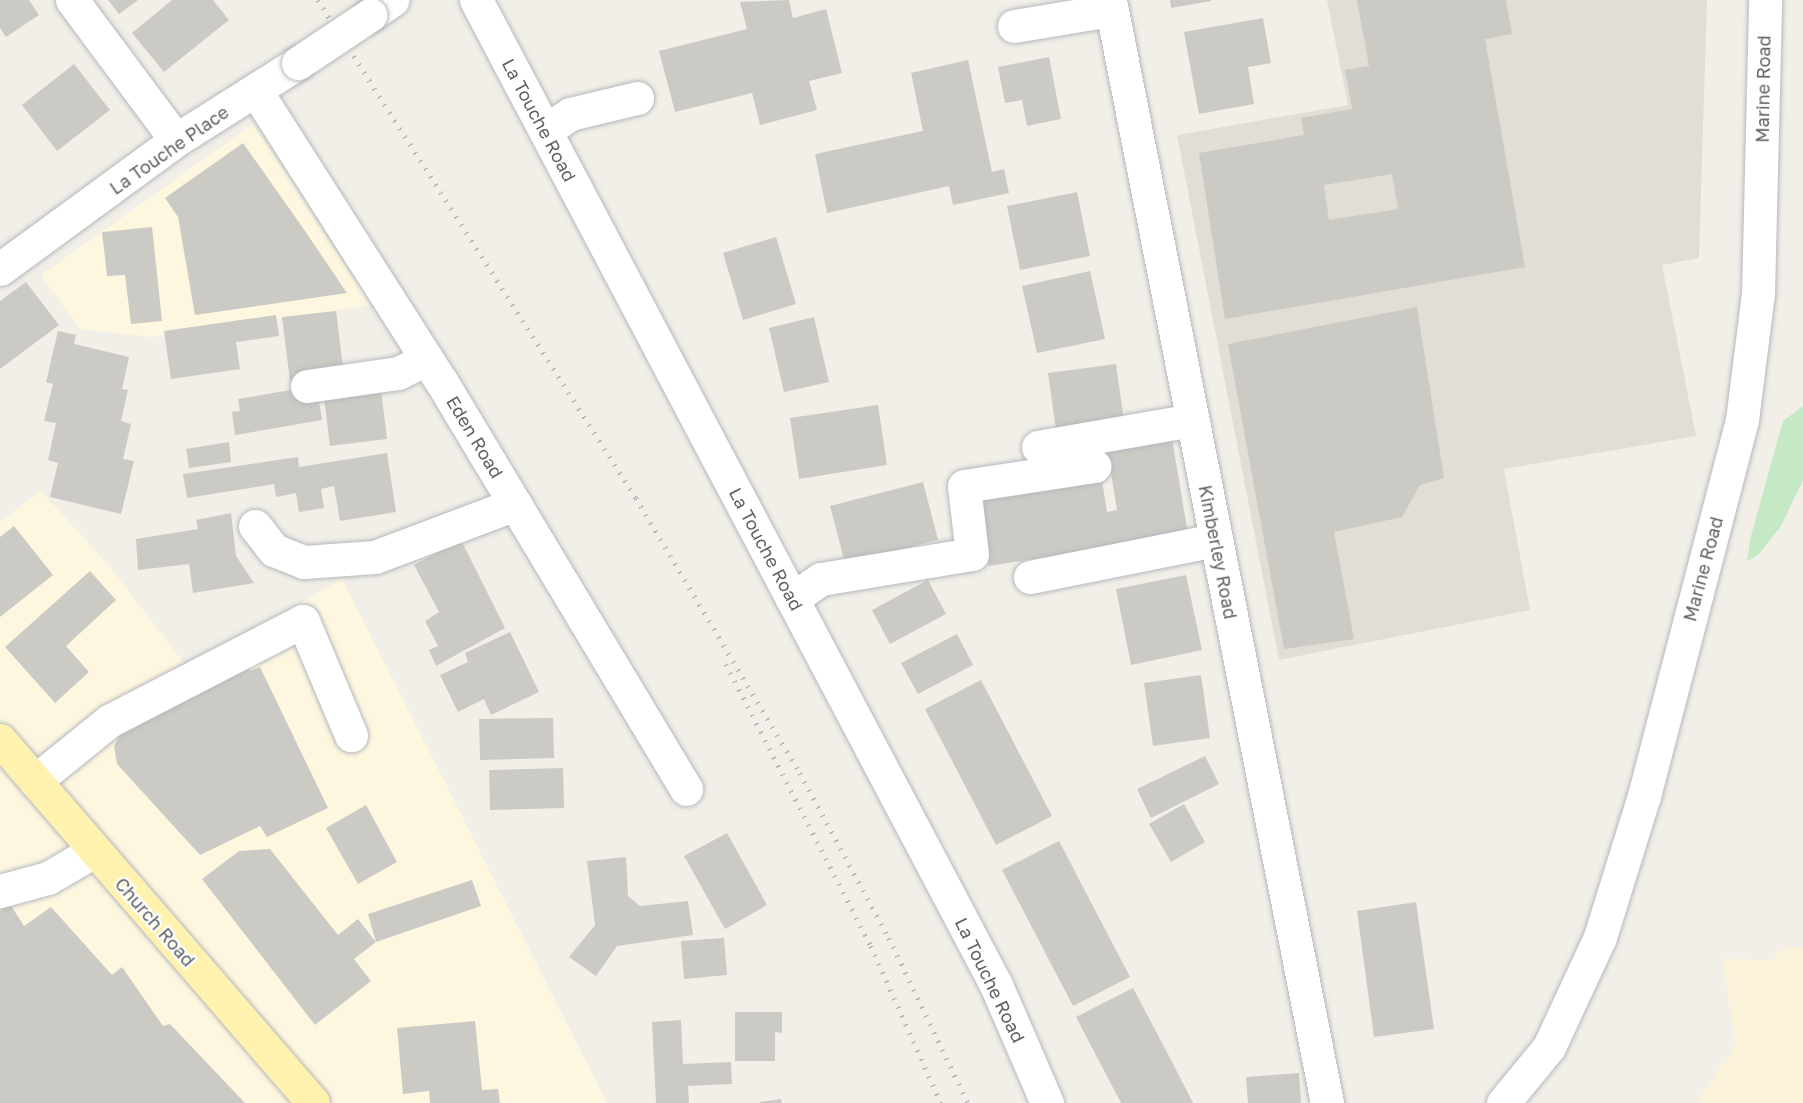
<!DOCTYPE html>
<html>
<head>
<meta charset="utf-8">
<style>
	body { margin:0 }
	#map { position:relative; width:1803px; height:1103px; overflow:hidden; background:#f1efe8; font-family:"Golos Text",sans-serif }
	div>[style] { position:absolute }
	.commercial>* { inset:0; background:#fef7e0 }
	.education>* { inset:0; background:#e1ded6 }
	.green>* { inset:0; background:#c5e8c5 }
	.sand>* { inset:0; background:#fbf3d9 }
	.building>* { inset:0; background:#cccac5 }
	.roads { filter:drop-shadow(0 0 2px #b5b8bc) drop-shadow(0 0 2px #b5b8bc) }
	.minor>* { height:33px; margin:-16.5px; padding:0 16.5px; transform-origin:16.5px; border-radius:16.5px; background:#fff }
	.major>* { height:33px; margin:-16.5px; padding:0 16.5px; transform-origin:16.5px; border-radius:16.5px; background:#fff2af }
	.rail>* { height:4.5px; margin-top:-2.25px; transform-origin:0; background:repeating-linear-gradient(90deg,#b6b7b8 0 1.5px,transparent 0 9.5px) }
	.bridges { filter:drop-shadow(0 0 2px #b5b8bc) drop-shadow(0 0 2px #b5b8bc) }
	.minor-bridge>* { height:33px; margin:-16.5px; padding:0 16.5px; transform-origin:16.5px; border-radius:16.5px; background:#fff }
	span { translate:-50% -50%; white-space:nowrap; text-align:center; line-height:1.15; -webkit-text-stroke:4.5px #fff; paint-order:stroke }
	.street-label { font-size:18px; color:#5f6368 }
</style>
</head>
<body>
<div id="map">
	<div class="commercial">
		<div style="clip-path:polygon(253px 124px,371px 305px,151px 337px,80px 329px,41px 275px)"></div>
		<div style="clip-path:polygon(41px 491px,110px 567px,187px 667px,342px 579px,607px 1103px,0 1103px,0 522px)"></div>
	</div>
	<div class="education">
		<div style="clip-path:polygon(1327px 0,1707px 0,1699px 258px,1662px 265px,1696px 436px,1504px 469px,1530px 610px,1279px 660px,1177px 135px,1348px 105px)"></div>
	</div>
	<div class="green">
		<div style="clip-path:polygon(1803px 406px,1803px 480px,1781px 526px,1758px 555px,1747px 561px,1751px 536px,1783px 421px)"></div>
	</div>
	<div class="sand">
		<div style="clip-path:polygon(1785px 946px,1803px 947px,1803px 1103px,1696px 1103px,1736px 1046px,1722px 959px,1773px 960px)"></div>
	</div>
	<div class="building">
		<div style="clip-path:polygon(0 0,29px 0,39px 15px,6px 37px,0 28px)"></div>
		<div style="clip-path:polygon(108px 0,138px 0,119px 14px)"></div>
		<div style="clip-path:polygon(172px 0,213px 0,229px 20px,164px 72px,132px 33px)"></div>
		<div style="clip-path:polygon(789px 0,793px 18px,826px 9px,842px 73px,809px 81px,817px 110px,760px 125px,752px 93px,675px 112px,659px 51px,747px 29px,740px 2px)"></div>
		<div style="clip-path:polygon(1170px 0,1211px 0,1211px 1px,1171px 8px)"></div>
		<div style="clip-path:polygon(evenodd,1357px 0,1506px 0,1512px 34px,1485px 39px,1525px 267px,1225px 319px,1199px 153px,1304px 135px,1301px 118px,1352px 109px,1345px 70px,1369px 66px,1357px 0,1392px 174px,1398px 209px,1329px 220px,1324px 185px,1392px 174px)"></div>
		<div style="clip-path:polygon(1263px 18px,1271px 63px,1248px 67px,1254px 104px,1199px 114px,1184px 32px)"></div>
		<div style="clip-path:polygon(1049px 57px,1061px 119px,1027px 126px,1022px 100px,1005px 103px,998px 67px)"></div>
		<div style="clip-path:polygon(968px 60px,992px 172px,1004px 169px,1009px 193px,953px 205px,949px 186px,827px 213px,815px 154px,923px 131px,911px 73px)"></div>
		<div style="clip-path:polygon(74px 64px,110px 110px,57px 151px,22px 105px)"></div>
		<div style="clip-path:polygon(243px 143px,303px 228px,347px 293px,195px 315px,178px 217px,165px 198px)"></div>
		<div style="clip-path:polygon(1077px 192px,1090px 256px,1020px 270px,1007px 206px)"></div>
		<div style="clip-path:polygon(152px 227px,162px 321px,131px 324px,125px 275px,107px 276px,102px 232px)"></div>
		<div style="clip-path:polygon(776px 237px,796px 304px,743px 320px,723px 253px)"></div>
		<div style="clip-path:polygon(1090px 271px,1105px 339px,1037px 353px,1022px 286px)"></div>
		<div style="clip-path:polygon(26px 282px,59px 325px,0 369px,0 301px)"></div>
		<div style="clip-path:polygon(1417px 307px,1444px 478px,1420px 485px,1402px 517px,1334px 532px,1354px 639px,1284px 649px,1228px 344px)"></div>
		<div style="clip-path:polygon(336px 311px,344px 375px,290px 381px,282px 317px)"></div>
		<div style="clip-path:polygon(276px 315px,279px 336px,236px 342px,240px 369px,171px 379px,164px 331px)"></div>
		<div style="clip-path:polygon(814px 317px,829px 382px,784px 392px,769px 328px)"></div>
		<div style="clip-path:polygon(58px 331px,76px 335px,74px 344px,129px 357px,122px 389px,128px 390px,121px 421px,131px 424px,123px 459px,134px 461px,121px 514px,50px 497px,58px 463px,48px 460px,56px 423px,44px 421px,53px 384px,46px 382px)"></div>
		<div style="clip-path:polygon(1116px 364px,1124px 421px,1056px 430px,1048px 373px)"></div>
		<div style="clip-path:polygon(380px 382px,387px 439px,330px 446px,323px 389px)"></div>
		<div style="clip-path:polygon(302px 388px,318px 394px,322px 420px,235px 435px,232px 412px,240px 411px,238px 399px)"></div>
		<div style="clip-path:polygon(878px 405px,887px 465px,799px 479px,790px 418px)"></div>
		<div style="clip-path:polygon(1172px 438px,1188px 534px,989px 566px,979px 499px,1102px 480px,1107px 512px,1117px 510px,1107px 448px)"></div>
		<div style="clip-path:polygon(229px 442px,231px 462px,189px 468px,186px 449px)"></div>
		<div style="clip-path:polygon(387px 453px,396px 512px,340px 521px,334px 486px,321px 489px,324px 508px,299px 512px,296px 493px,276px 497px,274px 484px,187px 498px,183px 474px,298px 457px,299px 467px)"></div>
		<div style="clip-path:polygon(923px 482px,938px 540px,845px 563px,830px 506px)"></div>
		<div style="clip-path:polygon(231px 513px,236px 556px,254px 583px,193px 593px,189px 564px,138px 570px,136px 539px,198px 529px,196px 520px)"></div>
		<div style="clip-path:polygon(14px 526px,53px 575px,0 617px,0 537px)"></div>
		<div style="clip-path:polygon(461px 540px,505px 628px,436px 666px,429px 650px,438px 646px,425px 621px,439px 612px,414px 565px)"></div>
		<div style="clip-path:polygon(90px 571px,116px 600px,66px 646px,89px 672px,55px 703px,5px 647px)"></div>
		<div style="clip-path:polygon(1186px 575px,1202px 650px,1131px 665px,1116px 589px)"></div>
		<div style="clip-path:polygon(928px 580px,946px 614px,890px 644px,872px 610px)"></div>
		<div style="clip-path:polygon(510px 632px,539px 692px,491px 715px,484px 699px,458px 712px,440px 675px,468px 662px,465px 653px)"></div>
		<div style="clip-path:polygon(957px 634px,973px 665px,918px 694px,901px 663px)"></div>
		<div style="clip-path:polygon(247px 663px,250px 671px,260px 667px,328px 808px,267px 837px,260px 826px,200px 855px,117px 764px,114px 746px,122px 731px)"></div>
		<div style="clip-path:polygon(1201px 675px,1210px 738px,1153px 746px,1144px 683px)"></div>
		<div style="clip-path:polygon(981px 680px,1052px 816px,996px 845px,925px 709px)"></div>
		<div style="clip-path:polygon(553px 718px,554px 758px,480px 760px,479px 719px)"></div>
		<div style="clip-path:polygon(1205px 756px,1219px 784px,1151px 818px,1137px 789px)"></div>
		<div style="clip-path:polygon(563px 768px,564px 808px,490px 810px,489px 770px)"></div>
		<div style="clip-path:polygon(1184px 804px,1205px 842px,1171px 862px,1149px 824px)"></div>
		<div style="clip-path:polygon(366px 805px,397px 862px,358px 884px,326px 828px)"></div>
		<div style="clip-path:polygon(727px 833px,767px 905px,725px 929px,684px 856px)"></div>
		<div style="clip-path:polygon(1059px 841px,1130px 977px,1073px 1006px,1002px 870px)"></div>
		<div style="clip-path:polygon(270px 849px,338px 935px,358px 919px,376px 942px,354px 959px,371px 981px,315px 1025px,202px 879px,239px 851px)"></div>
		<div style="clip-path:polygon(626px 857px,628px 896px,640px 906px,688px 901px,693px 935px,617px 946px,596px 976px,569px 957px,595px 925px,587px 861px)"></div>
		<div style="clip-path:polygon(472px 880px,481px 906px,376px 942px,368px 914px)"></div>
		<div style="clip-path:polygon(1416px 902px,1434px 1029px,1374px 1037px,1357px 911px)"></div>
		<div style="clip-path:polygon(10px 904px,24px 926px,51px 907px,112px 975px,122px 967px,163px 1026px,170px 1024px,245px 1103px,0 1103px,0 911px)"></div>
		<div style="clip-path:polygon(724px 938px,727px 975px,684px 979px,681px 941px)"></div>
		<div style="clip-path:polygon(1133px 988px,1169px 1056px,1193px 1103px,1121px 1103px,1076px 1017px)"></div>
		<div style="clip-path:polygon(735px 1012px,782px 1012px,782px 1033px,775px 1032px,775px 1061px,735px 1061px)"></div>
		<div style="clip-path:polygon(681px 1020px,683px 1064px,731px 1062px,732px 1084px,688px 1086px,689px 1103px,656px 1103px,652px 1022px)"></div>
		<div style="clip-path:polygon(475px 1021px,482px 1090px,498px 1089px,500px 1103px,430px 1103px,429px 1091px,403px 1094px,397px 1028px)"></div>
		<div style="clip-path:polygon(1299px 1073px,1301px 1103px,1248px 1103px,1246px 1077px)"></div>
		<div style="clip-path:polygon(781px 1099px,782px 1103px,760px 1103px,760px 1102px)"></div>
	</div>
	<div class="roads">
		<div class="minor">
			<div style="left:72px;top:0;width:174px;rotate:53.4deg"></div>
			<div style="left:476px;top:0;width:1114px;rotate:62.17deg"></div>
			<div style="left:996px;top:985px;width:129px;rotate:66.6deg"></div>
			<div style="left:1110px;top:0;width:1124px;rotate:78.87deg"></div>
			<div style="left:370px;top:15px;width:27px;rotate:-34deg"></div>
			<div style="left:1014px;top:26px;width:98px;rotate:-9.4deg"></div>
			<div style="left:256px;top:91px;width:344px;rotate:57.5deg"></div>
			<div style="left:441px;top:381px;width:476px;rotate:59deg"></div>
			<div style="left:545px;top:131px;width:30px;rotate:-34deg"></div>
			<div style="left:570px;top:114px;width:69px;rotate:-13.4deg"></div>
			<div style="left:0;top:269px;width:218px;rotate:-36.2deg"></div>
			<div style="left:176px;top:140px;width:144px;rotate:-32.3deg"></div>
			<div style="left:307px;top:386px;width:92px;rotate:-8.1deg"></div>
			<div style="left:398px;top:373px;width:32px;rotate:-26deg"></div>
			<div style="left:1038px;top:447px;width:156px;rotate:-9.9deg"></div>
			<div style="left:255px;top:526px;width:31px;rotate:52deg"></div>
			<div style="left:274px;top:550px;width:32px;rotate:22deg"></div>
			<div style="left:304px;top:562px;width:71px;rotate:-4deg"></div>
			<div style="left:375px;top:557px;width:150px;rotate:-20.7deg"></div>
			<div style="left:1030px;top:577px;width:190px;rotate:-11.3deg"></div>
			<div style="left:792px;top:599px;width:35px;rotate:-35deg"></div>
			<div style="left:821px;top:579px;width:153px;rotate:-9.4deg"></div>
			<div style="left:972px;top:554px;width:68px;rotate:-96.7deg"></div>
			<div style="left:964px;top:486px;width:132px;rotate:-8.7deg"></div>
			<div style="left:35px;top:781px;width:95px;rotate:-39deg"></div>
			<div style="left:109px;top:721px;width:218px;rotate:-27.3deg"></div>
			<div style="left:303px;top:621px;width:124px;rotate:67.2deg"></div>
			<div style="left:0;top:891px;width:50px;rotate:-15.2deg"></div>
			<div style="left:48px;top:878px;width:53px;rotate:-30.4deg"></div>
			<div style="left:1503px;top:1103px;width:72px;rotate:-50.6deg"></div>
			<div style="left:1549px;top:1047px;width:121px;rotate:-65.1deg"></div>
			<div style="left:1600px;top:937px;width:148px;rotate:-72.7deg"></div>
			<div style="left:1644px;top:796px;width:389px;rotate:-75.4deg"></div>
			<div style="left:1742px;top:420px;width:127px;rotate:-82.8deg"></div>
			<div style="left:1758px;top:294px;width:294px;rotate:-88.6deg"></div>
		</div>
		<div class="major">
			<div style="left:0;top:740px;width:479px;rotate:49.2deg"></div>
		</div>
	</div>
	<div class="rail">
		<div style="left:318px;top:0;width:591px;rotate:57.44deg"></div>
		<div style="left:636px;top:498px;width:320px;rotate:59.2deg"></div>
		<div style="left:800px;top:773px;width:187px;rotate:61.7deg"></div>
		<div style="left:889px;top:938px;width:183px;rotate:64.4deg"></div>
		<div style="left:726px;top:664px;width:317px;rotate:62.8deg"></div>
		<div style="left:871px;top:946px;width:172px;rotate:66deg"></div>
	</div>
	<div class="bridges">
		<div class="minor-bridge">
			<div style="left:298px;top:63px;width:87px;rotate:-33.7deg"></div>
		</div>
	</div>
	<div class="street-label">
		<span style="left:1763px;top:89px;rotate:-89deg">Marine Road</span>
		<span style="left:539px;top:120px;rotate:62deg">La Touche Road</span>
		<span style="left:169px;top:150px;rotate:-35deg">La Touche Place</span>
		<span style="left:475px;top:437px;rotate:59deg">Eden Road</span>
		<span style="left:766px;top:549px;rotate:62deg">La Touche Road</span>
		<span style="left:1218px;top:552px;rotate:79deg">Kimberley Road</span>
		<span style="left:1703px;top:569px;rotate:-75deg">Marine Road</span>
		<span style="left:155px;top:922px;rotate:49deg">Church Road</span>
		<span style="left:990px;top:980px;rotate:64deg">La Touche Road</span>
	</div>
</div>
</body>
</html>
